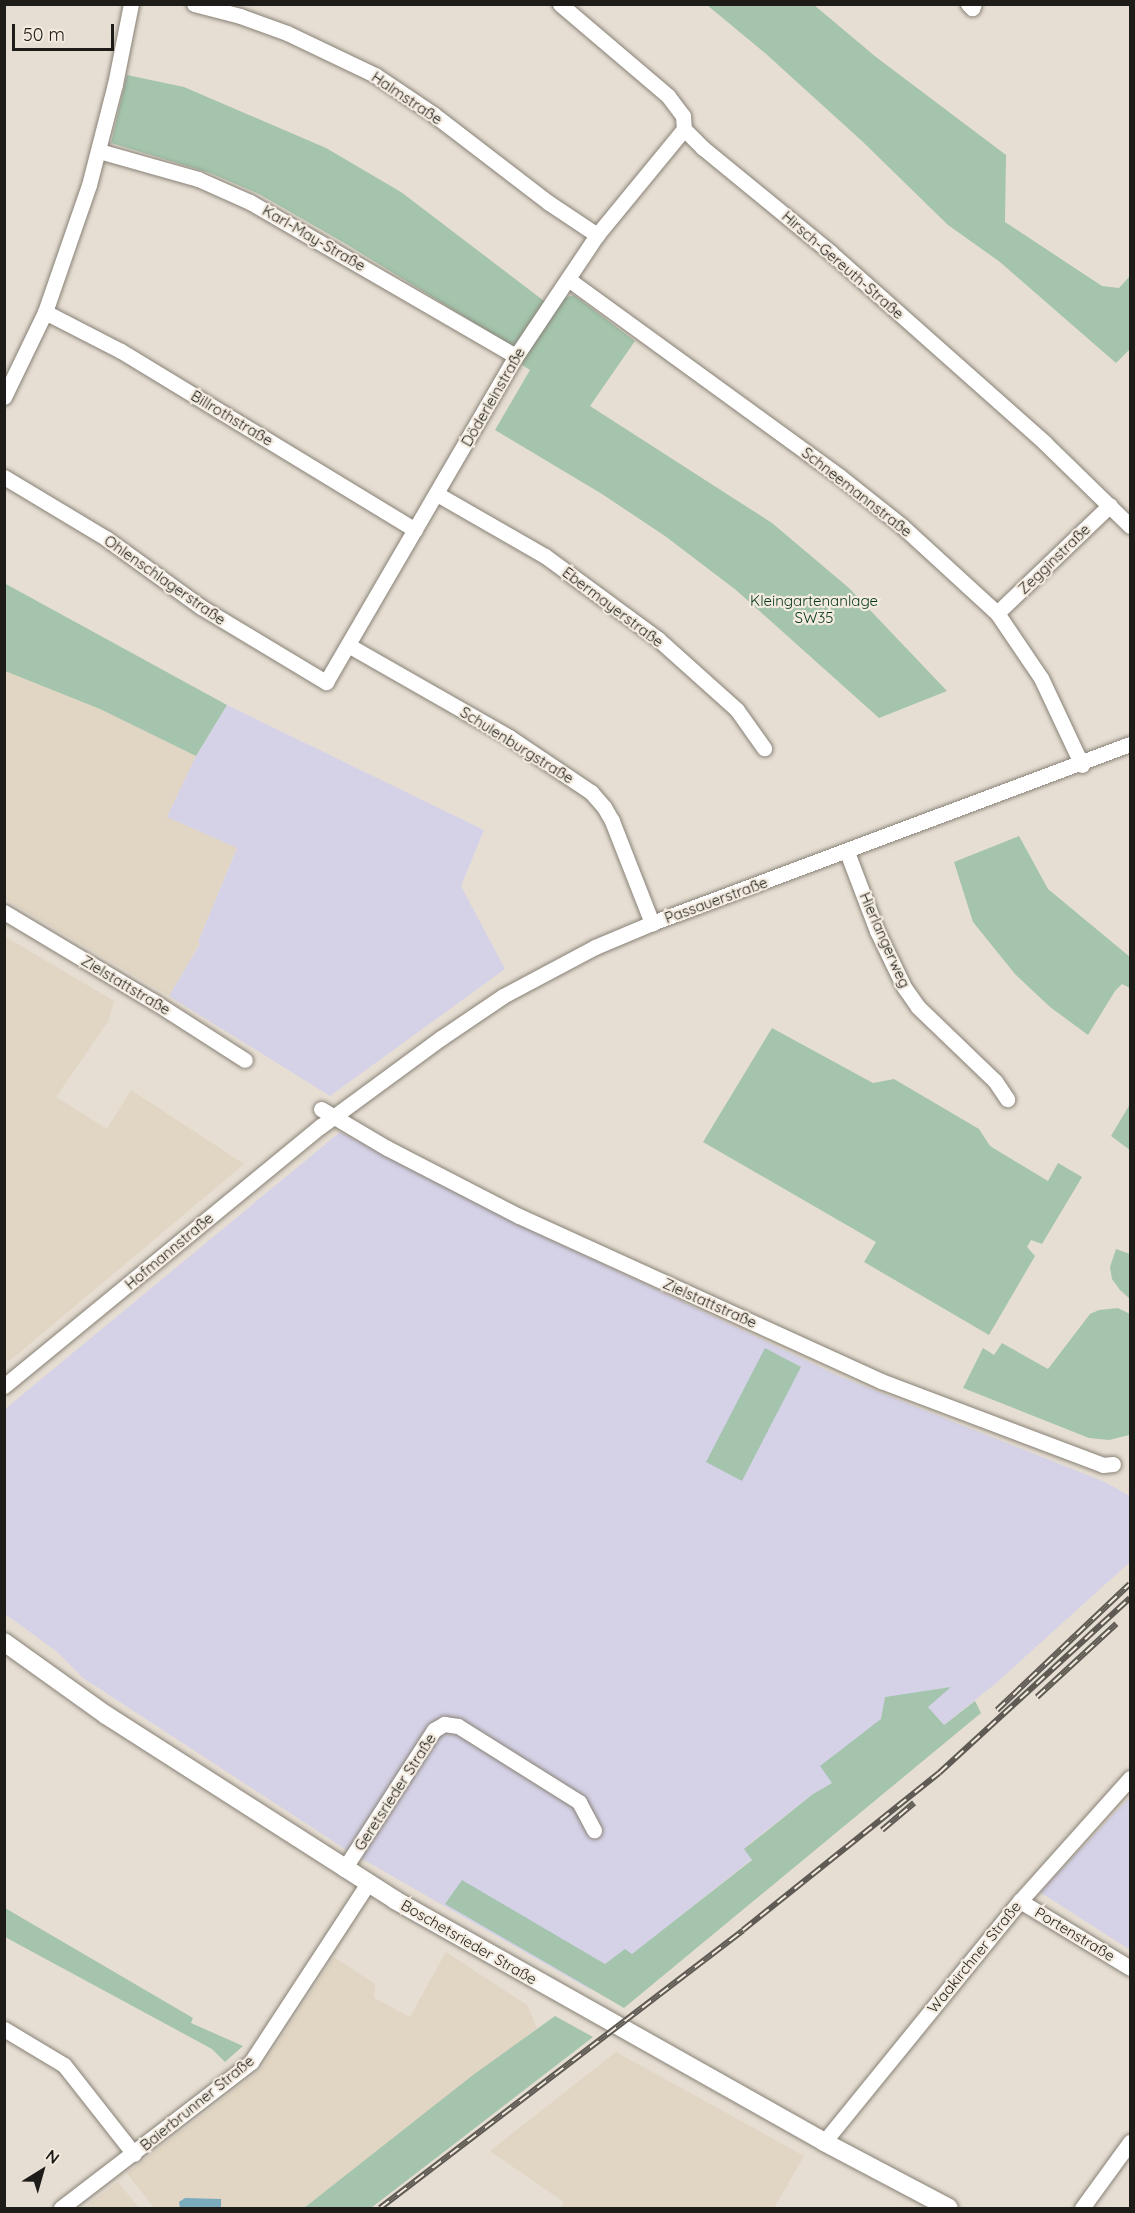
<!DOCTYPE html>
<html>
<head>
<meta charset="utf-8">
<style>
	body { margin:0 }
	#map { position:relative; width:1135px; height:2213px; overflow:hidden; background:#e6ded3; font-family:Quicksand,sans-serif }
	div>[style] { position:absolute }
	.built>* { inset:0; background:#e1d5c3 }
	.industrial>* { inset:0; background:#d5d2e8 }
	.green>* { inset:0; background:#a4c4ad }
	.water>* { inset:0; background:#7aacbe }
	.roads { filter:drop-shadow(0 0 2px #888176) drop-shadow(0 0 2px #888176) }
	.minor>* { height:15px; margin:-7.5px; padding:0 7.5px; transform-origin:7.5px; border-radius:7.5px; background:#fff }
	.major>* { height:18px; margin:-9px; padding:0 9px; transform-origin:9px; border-radius:9px; background:#fff }
	.rail>* { height:6px; margin-top:-3px; transform-origin:0; background:repeating-linear-gradient(90deg,#f3ebe0 0 11px,#5f5b54 0 22px); box-sizing:border-box; border-block:2px solid #5f5b54 }
	span { translate:-50% -50%; white-space:nowrap; text-align:center; line-height:1.15; -webkit-text-stroke:4.5px #f3ebe0; paint-order:stroke }
	.street-label { font-size:15px; color:#1e1c18 }
	.park-label { font-size:15px; color:#04361b }
	.frame { position:absolute; inset:0; border:6px solid #1e1c18; pointer-events:none }
	.north { position:absolute; left:12px; top:2141px; width:60px; height:60px; -webkit-text-stroke:4px #f3ebe0; paint-order:stroke; rotate:37deg; font-size:16px; font-weight:700; line-height:24px; text-align:center; color:#1e1c18 }
	.north::after { content:''; display:block; margin:auto; width:21px; height:27px; background:#1e1c18; clip-path:polygon(50% 0,100% 100%,50% 72%,0 100%) }
	.scale { position:absolute; left:12px; top:24px; width:102px; height:27px; box-sizing:border-box; border:3px solid #1e1c18; border-top:0; padding-left:8px; font-size:18px; line-height:21px; white-space:nowrap; color:#1e1c18; -webkit-text-stroke:4px #f3ebe0; paint-order:stroke }
</style>
</head>
<body>
<div id="map">
	<div class="built">
		<div style="clip-path:polygon(5px 671px,100px 709px,196px 756px,167px 817px,237px 847px,198px 942px,200px 943px,169px 996px,5px 899px)"></div>
		<div style="clip-path:polygon(4px 936px,114px 1001px,109px 1020px,56px 1097px,107px 1129px,131px 1090px,244px 1164px,12px 1359px,5px 1361px)"></div>
		<div style="clip-path:polygon(446px 1952px,527px 2005px,537px 2028px,304px 2208px,154px 2208px,127px 2173px,260px 2070px,334px 1957px,375px 1984px,374px 1998px,410px 2017px)"></div>
		<div style="clip-path:polygon(616px 2052px,804px 2156px,774px 2208px,561px 2208px,564px 2202px,490px 2151px)"></div>
		<div style="clip-path:polygon(118px 2182px,139px 2208px,83px 2208px)"></div>
	</div>
	<div class="industrial">
		<div style="clip-path:polygon(227px 705px,484px 830px,461px 886px,505px 969px,330px 1096px,169px 996px,200px 944px,198px 942px,237px 848px,167px 817px,196px 756px)"></div>
		<div style="clip-path:polygon(340px 1132px,520px 1225px,841px 1377px,1105px 1482px,1130px 1496px,1130px 1562px,995px 1684px,944px 1725px,928px 1707px,832px 1783px,813px 1794px,749px 1844px,752px 1859px,589px 1989px,345px 1849px,83px 1678px,56px 1651px,5px 1614px,5px 1409px)"></div>
		<div style="clip-path:polygon(1130px 1797px,1130px 1950px,1040px 1892px)"></div>
	</div>
	<div class="green">
		<div style="clip-path:polygon(707px 5px,814px 5px,876px 57px,1006px 155px,1005px 222px,1102px 286px,1119px 288px,1130px 276px,1130px 349px,1116px 363px,1000px 262px,948px 225px,863px 142px,765px 53px)"></div>
		<div style="clip-path:polygon(127px 75px,184px 87px,326px 148px,401px 192px,548px 304px,520px 344px,512px 346px,346px 244px,259px 194px,210px 173px,111px 143px)"></div>
		<div style="clip-path:polygon(574px 295px,635px 341px,590px 406px,772px 523px,849px 588px,947px 691px,879px 718px,736px 590px,665px 536px,602px 494px,495px 430px,530px 370px,519px 363px,564px 298px)"></div>
		<div style="clip-path:polygon(4px 583px,227px 705px,196px 756px,100px 709px,5px 671px)"></div>
		<div style="clip-path:polygon(1019px 836px,1048px 889px,1130px 957px,1130px 988px,1122px 984px,1115px 991px,1088px 1035px,1050px 1007px,1015px 974px,973px 922px,954px 862px)"></div>
		<div style="clip-path:polygon(772px 1028px,873px 1083px,894px 1079px,979px 1129px,990px 1146px,1048px 1181px,1058px 1163px,1082px 1177px,1042px 1244px,1031px 1240px,1027px 1247px,1035px 1256px,989px 1335px,864px 1262px,876px 1242px,703px 1142px)"></div>
		<div style="clip-path:polygon(1130px 1104px,1130px 1150px,1111px 1136px)"></div>
		<div style="clip-path:polygon(1116px 1249px,1130px 1254px,1130px 1299px,1120px 1290px,1112px 1279px,1110px 1267px)"></div>
		<div style="clip-path:polygon(1118px 1308px,1130px 1314px,1129px 1435px,1109px 1440px,1089px 1438px,963px 1388px,983px 1348px,994px 1355px,1002px 1343px,1048px 1369px,1090px 1314px,1099px 1310px)"></div>
		<div style="clip-path:polygon(765px 1348px,801px 1367px,742px 1481px,706px 1462px)"></div>
		<div style="clip-path:polygon(951px 1687px,928px 1707px,944px 1725px,975px 1701px,981px 1713px,624px 2008px,445px 1904px,462px 1880px,605px 1964px,625px 1949px,632px 1954px,752px 1860px,744px 1849px,813px 1794px,832px 1783px,820px 1766px,881px 1719px,885px 1697px)"></div>
		<div style="clip-path:polygon(5px 1908px,193px 2018px,191px 2023px,243px 2046px,225px 2062px,212px 2049px,5px 1937px)"></div>
		<div style="clip-path:polygon(555px 2016px,593px 2037px,371px 2208px,304px 2208px,473px 2075px)"></div>
	</div>
	<div class="water">
		<div style="clip-path:polygon(185px 2198px,221px 2199px,221px 2208px,180px 2208px,179px 2202px)"></div>
	</div>
	<div class="roads">
		<div class="minor">
			<div style="left:194px;top:4px;width:48px;rotate:14.6deg"></div>
			<div style="left:240px;top:16px;width:50px;rotate:19.9deg"></div>
			<div style="left:287px;top:33px;width:98px;rotate:25.5deg"></div>
			<div style="left:375px;top:75px;width:70px;rotate:33.9deg"></div>
			<div style="left:433px;top:114px;width:146px;rotate:37.5deg"></div>
			<div style="left:549px;top:203px;width:58px;rotate:33.7deg"></div>
			<div style="left:560px;top:4px;width:142px;rotate:40.4deg"></div>
			<div style="left:668px;top:96px;width:25px;rotate:53deg"></div>
			<div style="left:683px;top:116px;width:13px;rotate:86deg"></div>
			<div style="left:684px;top:129px;width:27px;rotate:45deg"></div>
			<div style="left:703px;top:148px;width:164px;rotate:39.3deg"></div>
			<div style="left:830px;top:252px;width:288px;rotate:41.6deg"></div>
			<div style="left:1045px;top:443px;width:119px;rotate:44.3deg"></div>
			<div style="left:968px;top:4px;width:6px;rotate:45deg"></div>
			<div style="left:972px;top:8px;width:4px;rotate:-63deg"></div>
			<div style="left:99px;top:151px;width:103px;rotate:15.8deg"></div>
			<div style="left:198px;top:179px;width:57px;rotate:23.9deg"></div>
			<div style="left:250px;top:202px;width:307px;rotate:30.1deg"></div>
			<div style="left:568px;top:279px;width:335px;rotate:36deg"></div>
			<div style="left:839px;top:476px;width:80px;rotate:38.4deg"></div>
			<div style="left:902px;top:526px;width:129px;rotate:42.5deg"></div>
			<div style="left:997px;top:613px;width:78px;rotate:55.9deg"></div>
			<div style="left:1041px;top:678px;width:96px;rotate:64.8deg"></div>
			<div style="left:45px;top:312px;width:85px;rotate:27.2deg"></div>
			<div style="left:121px;top:351px;width:344px;rotate:31.3deg"></div>
			<div style="left:4px;top:397px;width:94px;rotate:-64.2deg"></div>
			<div style="left:45px;top:312px;width:134px;rotate:-70.9deg"></div>
			<div style="left:89px;top:185px;width:104px;rotate:-75.6deg"></div>
			<div style="left:115px;top:84px;width:82px;rotate:-78.7deg"></div>
			<div style="left:4px;top:477px;width:120px;rotate:31deg"></div>
			<div style="left:107px;top:539px;width:116px;rotate:35.9deg"></div>
			<div style="left:201px;top:607px;width:146px;rotate:31deg"></div>
			<div style="left:326px;top:682px;width:377px;rotate:-59.8deg"></div>
			<div style="left:516px;top:356px;width:146px;rotate:-56.2deg"></div>
			<div style="left:597px;top:235px;width:137px;rotate:-50.6deg"></div>
			<div style="left:437px;top:494px;width:125px;rotate:29.9deg"></div>
			<div style="left:545px;top:556px;width:140px;rotate:36.3deg"></div>
			<div style="left:658px;top:639px;width:106px;rotate:41.9deg"></div>
			<div style="left:737px;top:710px;width:47px;rotate:54.6deg"></div>
			<div style="left:997px;top:613px;width:156px;rotate:-43.7deg"></div>
			<div style="left:348px;top:645px;width:185px;rotate:29.7deg"></div>
			<div style="left:509px;top:737px;width:99px;rotate:33.9deg"></div>
			<div style="left:591px;top:792px;width:20px;rotate:49deg"></div>
			<div style="left:604px;top:807px;width:16px;rotate:60deg"></div>
			<div style="left:612px;top:821px;width:110px;rotate:68.6deg"></div>
			<div style="left:847px;top:852px;width:85px;rotate:69.2deg"></div>
			<div style="left:877px;top:931px;width:62px;rotate:64.3deg"></div>
			<div style="left:904px;top:987px;width:24px;rotate:55deg"></div>
			<div style="left:918px;top:1007px;width:107px;rotate:43.9deg"></div>
			<div style="left:995px;top:1081px;width:22px;rotate:56deg"></div>
			<div style="left:4px;top:912px;width:174px;rotate:30.9deg"></div>
			<div style="left:153px;top:1001px;width:109px;rotate:32.7deg"></div>
			<div style="left:321px;top:1109px;width:77px;rotate:30.6deg"></div>
			<div style="left:387px;top:1148px;width:148px;rotate:27.3deg"></div>
			<div style="left:519px;top:1216px;width:398px;rotate:24.5deg"></div>
			<div style="left:881px;top:1381px;width:237px;rotate:20.7deg"></div>
			<div style="left:1103px;top:1465px;width:10px;rotate:-6deg"></div>
			<div style="left:4px;top:1386px;width:410px;rotate:-39.4deg"></div>
			<div style="left:321px;top:1126px;width:149px;rotate:-36.3deg"></div>
			<div style="left:441px;top:1038px;width:75px;rotate:-34.1deg"></div>
			<div style="left:503px;top:996px;width:104px;rotate:-28deg"></div>
			<div style="left:595px;top:947px;width:62px;rotate:-22.8deg"></div>
			<div style="left:652px;top:923px;width:510px;rotate:-20.53deg"></div>
			<div style="left:344px;top:1869px;width:166px;rotate:-57.1deg"></div>
			<div style="left:434px;top:1730px;width:12px;rotate:-31deg"></div>
			<div style="left:444px;top:1724px;width:14px;rotate:8deg"></div>
			<div style="left:458px;top:1726px;width:143px;rotate:32.1deg"></div>
			<div style="left:579px;top:1802px;width:32px;rotate:62deg"></div>
			<div style="left:1020px;top:1901px;width:129px;rotate:31.3deg"></div>
			<div style="left:4px;top:2029px;width:70px;rotate:31deg"></div>
			<div style="left:64px;top:2065px;width:113px;rotate:51.8deg"></div>
			<div style="left:824px;top:2142px;width:311px;rotate:-50.9deg"></div>
			<div style="left:1020px;top:1901px;width:165px;rotate:-48.2deg"></div>
			<div style="left:61px;top:2208px;width:240px;rotate:-37.5deg"></div>
			<div style="left:251px;top:2062px;width:214px;rotate:-56.8deg"></div>
			<div style="left:1082px;top:2208px;width:82px;rotate:-54deg"></div>
		</div>
		<div class="major">
			<div style="left:4px;top:1642px;width:125px;rotate:35.6deg"></div>
			<div style="left:106px;top:1715px;width:343px;rotate:32.6deg"></div>
			<div style="left:395px;top:1900px;width:493px;rotate:29.4deg"></div>
			<div style="left:824px;top:2142px;width:141px;rotate:27.8deg"></div>
		</div>
	</div>
	<div class="rail">
		<div style="left:1037px;top:1697px;width:108px;rotate:-42.7deg"></div>
		<div style="left:997px;top:1710px;width:183px;rotate:-43.5deg"></div>
		<div style="left:882px;top:1830px;width:42px;rotate:-40.2deg"></div>
		<div style="left:380px;top:2208px;width:457px;rotate:-37.4deg"></div>
		<div style="left:743px;top:1930px;width:251px;rotate:-38.7deg"></div>
		<div style="left:939px;top:1773px;width:259px;rotate:-42.5deg"></div>
	</div>
	<div class="street-label">
		<span style="left:407px;top:98px;rotate:34deg">Halmstraße</span>
		<span style="left:314px;top:238px;rotate:30deg">Karl-May-Straße</span>
		<span style="left:843px;top:265px;rotate:41deg">Hirsch-Gereuth-Straße</span>
		<span style="left:493px;top:397px;rotate:-60deg">Döderleinstraße</span>
		<span style="left:232px;top:418px;rotate:31deg">Billrothstraße</span>
		<span style="left:857px;top:492px;rotate:38deg">Schneemannstraße</span>
		<span style="left:1054px;top:559px;rotate:-44deg">Zegginstraße</span>
		<span style="left:165px;top:580px;rotate:35deg">Ohlenschlagerstraße</span>
		<span style="left:613px;top:607px;rotate:37deg">Ebermayerstraße</span>
		<span style="left:517px;top:745px;rotate:32deg">Schulenburgstraße</span>
		<span style="left:716px;top:900px;rotate:-20deg">Passauerstraße</span>
		<span style="left:885px;top:940px;rotate:66deg">Hierlangerweg</span>
		<span style="left:126px;top:985px;rotate:31deg">Zielstattstraße</span>
		<span style="left:169px;top:1251px;rotate:-40deg">Hofmannstraße</span>
		<span style="left:710px;top:1303px;rotate:24deg">Zielstattstraße</span>
		<span style="left:395px;top:1792px;rotate:-57deg">Geretsrieder Straße</span>
		<span style="left:1075px;top:1934px;rotate:31deg">Portenstraße</span>
		<span style="left:469px;top:1942px;rotate:30deg">Boschetsrieder Straße</span>
		<span style="left:974px;top:1957px;rotate:-51deg">Waakirchner Straße</span>
		<span style="left:197px;top:2103px;rotate:-39deg">Baierbrunner Straße</span>
	</div>
	<div class="park-label">
		<span style="left:814px;top:609px">Kleingartenanlage<br>SW35</span>
	</div>
	<div class="frame"></div>
	<div class="north">N</div>
	<div class="scale">50 m</div>
</div>
</body>
</html>
